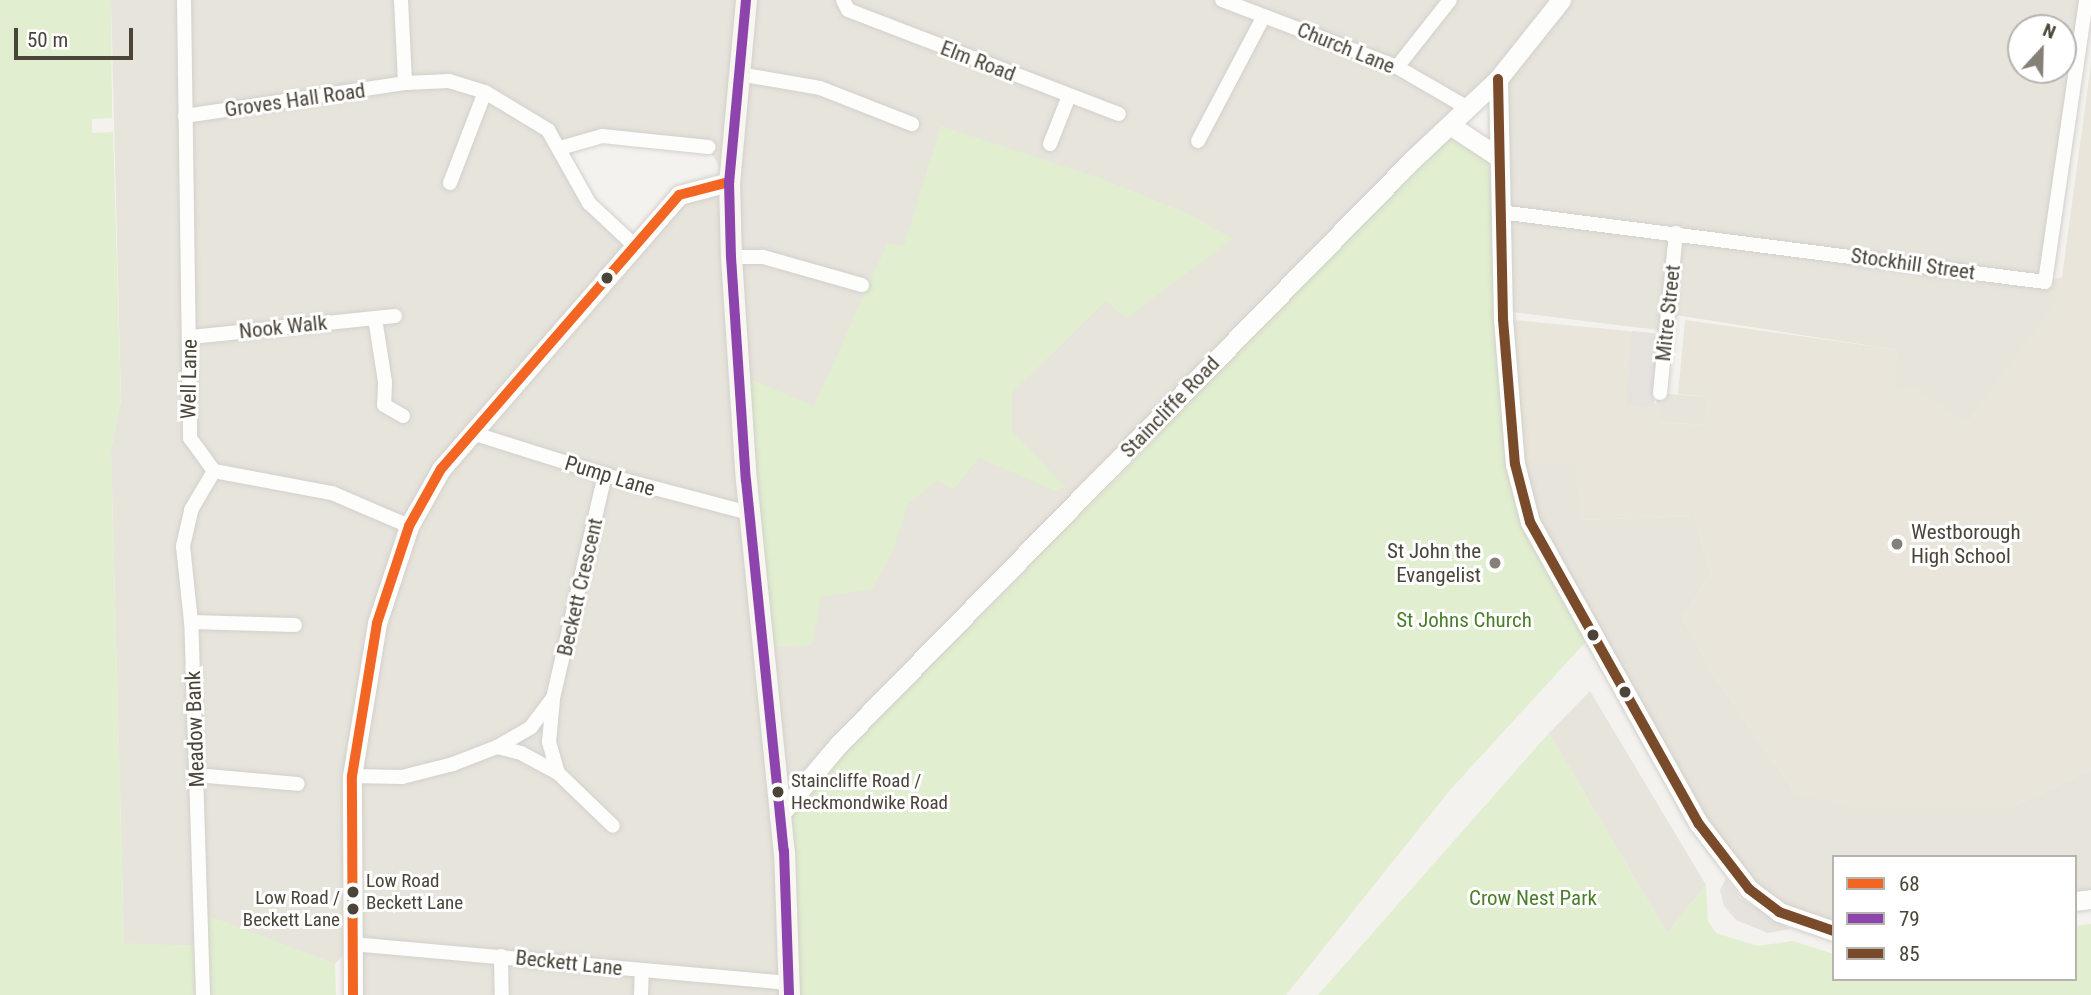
<!DOCTYPE html>
<html>
<head>
<meta charset="utf-8">
<style>
	body { margin:0 }
	#map { position:relative; width:2091px; height:995px; overflow:hidden; background:#f4f2ee; font-family:"Roboto Condensed",sans-serif }
	div>[style] { position:absolute }
	.residential>* { inset:0; background:#e7e4dc }
	.education>* { inset:0; background:#eae5da }
	.green>* { inset:0; background:#e1eecf }
	.parking>* { inset:0; background:#e6e3df }
	.roads { filter:drop-shadow(0 0 2px #d2d0cb) drop-shadow(0 0 2px #d2d0cb) }
	.minor>* { height:14px; margin:-7px; padding:0 7px; transform-origin:7px; border-radius:7px; background:#fdfdfc }
	.tertiary>* { height:19px; margin:-9.5px; padding:0 9.5px; transform-origin:9.5px; border-radius:9.5px; background:#fdfdfc }
	.secondary>* { height:21px; margin:-10.5px; padding:0 10.5px; transform-origin:10.5px; border-radius:10.5px; background:#f7f6f1 }
	.bus-1>* { height:10px; margin:-5px; padding:0 5px; transform-origin:5px; border-radius:5px; background:#f26522 }
	.bus-2>* { height:10px; margin:-5px; padding:0 5px; transform-origin:5px; border-radius:5px; background:#8e44ad }
	.bus-3>* { height:10px; margin:-5px; padding:0 5px; transform-origin:5px; border-radius:5px; background:#7a4b2a }
	.dots>* { width:19px; height:19px; translate:-50% -50%; box-sizing:border-box; border:4px solid #fff; border-radius:50% }
	span { translate:-50% -50%; white-space:nowrap; text-align:center; line-height:1.15; -webkit-text-stroke:6px #fff; paint-order:stroke }
	.bus-label { font-size:19px; color:#4b4439 }
	.left { translate:0 -50%; text-align:left }
	.right { translate:-100% -50%; text-align:right }
	.street-label { font-size:21px; color:#4b4439 }
	.poi-label { font-size:21px; color:#4b4439 }
	.park-label { font-size:21px; color:#4a7f2a }
	.legend { position:absolute; left:1832px; top:855px; width:245px; height:126px; box-sizing:border-box; background:#fff; border:2px solid #b7b4b0; margin:0; padding:9px 12px; list-style:none; font-size:21px; color:#4b4439 }
	.legend li { display:flex; align-items:center; gap:14px; height:35px }
	.legend b { width:35px; border:2px solid #b7b4b0 }
	.north { position:absolute; left:2007px; top:14px; width:70px; height:70px; box-sizing:border-box; background:#fff; border:2px solid #b7b4b0; border-radius:50%; rotate:22deg; font-size:19px; font-weight:700; line-height:28px; text-align:center; color:#4b4439 }
	.north::after { content:''; display:block; margin:auto; width:24px; height:32px; background:#868178; clip-path:polygon(50% 0,100% 100%,50% 72%,0 100%) }
	.scale { position:absolute; left:14px; top:28px; width:119px; height:32px; box-sizing:border-box; border:4px solid #4b4439; border-top:0; padding-left:9px; font-size:21px; line-height:24px; white-space:nowrap; color:#4b4439; -webkit-text-stroke:5px #fff; paint-order:stroke }
</style>
</head>
<body>
<div id="map">
	<div class="residential">
		<div style="clip-path:polygon(evenodd,111px 0,2086px 0,2045px 281px,2057px 302px,1968px 423px,1894px 391px,1898px 350px,1669px 314px,1666px 331px,1503px 311px,1498px 81px,839px 744px,789px 995px,353px 995px,351px 945px,335px 964px,205px 915px,206px 946px,124px 944px,111px 449px,121px 400px,111px 0,2021px 28px,2063px 28px,2063px 70px,2021px 70px,2021px 28px,111px 0,602px 136px,708px 147px,728px 182px,679px 195px,635px 246px,589px 203px,561px 148px,602px 136px)"></div>
		<div style="clip-path:polygon(1655px 393px,1708px 397px,1705px 425px,1659px 422px)"></div>
		<div style="clip-path:polygon(1515px 464px,1576px 464px,1582px 520px,1694px 516px,1711px 572px,1683px 618px,1712px 672px,1795px 793px,2009px 809px,2091px 769px,2091px 899px,2075px 901px,2075px 857px,1834px 857px,1834px 931px,1749px 889px,1530px 522px)"></div>
		<div style="clip-path:polygon(1590px 691px,1706px 885px,1667px 933px,1549px 733px)"></div>
	</div>
	<div class="education">
		<div style="clip-path:polygon(2091px 63px,2091px 769px,2009px 809px,1856px 809px,1795px 793px,1712px 672px,1683px 618px,1711px 572px,1694px 516px,1582px 520px,1575px 464px,1515px 464px,1503px 319px,1660px 334px,1654px 403px,1661px 405px,1659px 422px,1705px 425px,1708px 397px,1678px 394px,1685px 320px,1899px 350px,1894px 391px,1915px 388px,1968px 423px,2056px 302px,2045px 282px,2062px 277px)"></div>
	</div>
	<div class="green">
		<div style="clip-path:polygon(0 0,111px 0,112px 118px,92px 119px,92px 133px,113px 132px,121px 400px,111px 449px,124px 943px,206px 946px,204px 914px,335px 964px,336px 995px,0 995px)"></div>
		<div style="clip-path:polygon(1450px 125px,1497px 156px,1530px 522px,1592px 635px,1450px 790px,1286px 995px,789px 995px,779px 815px,839px 744px,1120px 476px,1412px 160px)"></div>
		<div style="clip-path:polygon(941px 126px,1100px 178px,1187px 213px,1233px 239px,1126px 318px,1106px 301px,1012px 393px,1012px 431px,1065px 487px,1056px 491px,979px 458px,953px 490px,938px 480px,908px 504px,893px 550px,872px 589px,821px 597px,812px 645px,764px 648px,740px 375px,814px 406px,887px 244px,904px 245px)"></div>
		<div style="clip-path:polygon(1549px 733px,1667px 933px,1706px 885px,1708px 921px,1716px 933px,1758px 946px,1792px 941px,1834px 954px,1834px 979px,2075px 979px,2075px 926px,2091px 924px,2091px 995px,1318px 995px)"></div>
	</div>
	<div class="parking">
		<div style="clip-path:polygon(1632px 331px,1660px 334px,1653px 407px,1626px 404px)"></div>
		<div style="clip-path:polygon(1726px 878px,1740px 898px,1790px 929px,1768px 933px,1736px 920px,1724px 906px,1720px 890px)"></div>
	</div>
	<div class="roads">
		<div class="minor">
			<div style="left:184px;top:0;width:438px;rotate:89.2deg"></div>
			<div style="left:190px;top:438px;width:41px;rotate:54deg"></div>
			<div style="left:214px;top:471px;width:120px;rotate:10.6deg"></div>
			<div style="left:332px;top:493px;width:84px;rotate:23.2deg"></div>
			<div style="left:401px;top:0;width:83px;rotate:87.2deg"></div>
			<div style="left:843px;top:0;width:11px;rotate:63deg"></div>
			<div style="left:848px;top:10px;width:290px;rotate:21deg"></div>
			<div style="left:1222px;top:0;width:187px;rotate:20.9deg"></div>
			<div style="left:1397px;top:67px;width:80px;rotate:30.1deg"></div>
			<div style="left:1397px;top:67px;width:85px;rotate:-51.7deg"></div>
			<div style="left:739px;top:74px;width:82px;rotate:9.8deg"></div>
			<div style="left:820px;top:88px;width:99px;rotate:21.4deg"></div>
			<div style="left:185px;top:116px;width:222px;rotate:-8.5deg"></div>
			<div style="left:405px;top:83px;width:44px;rotate:-2.6deg"></div>
			<div style="left:449px;top:81px;width:38px;rotate:17deg"></div>
			<div style="left:485px;top:92px;width:74px;rotate:31.1deg"></div>
			<div style="left:548px;top:130px;width:84px;rotate:60.7deg"></div>
			<div style="left:589px;top:203px;width:63px;rotate:43.1deg"></div>
			<div style="left:1198px;top:141px;width:141px;rotate:-62.2deg"></div>
			<div style="left:1050px;top:144px;width:52px;rotate:-68.4deg"></div>
			<div style="left:560px;top:148px;width:44px;rotate:-15.9deg"></div>
			<div style="left:602px;top:136px;width:107px;rotate:5.9deg"></div>
			<div style="left:450px;top:183px;width:97px;rotate:-69deg"></div>
			<div style="left:1500px;top:212px;width:549px;rotate:7.32deg"></div>
			<div style="left:2045px;top:282px;width:285px;rotate:-81.7deg"></div>
			<div style="left:731px;top:257px;width:32px"></div>
			<div style="left:763px;top:257px;width:103px;rotate:15.8deg"></div>
			<div style="left:375px;top:318px;width:65px;rotate:81.1deg"></div>
			<div style="left:385px;top:382px;width:23px;rotate:92deg"></div>
			<div style="left:384px;top:405px;width:22px;rotate:30deg"></div>
			<div style="left:191px;top:337px;width:205px;rotate:-5.9deg"></div>
			<div style="left:1660px;top:393px;width:161px;rotate:-84.3deg"></div>
			<div style="left:472px;top:433px;width:139px;rotate:17.5deg"></div>
			<div style="left:605px;top:475px;width:149px;rotate:14.8deg"></div>
			<div style="left:191px;top:622px;width:104px;rotate:1.7deg"></div>
			<div style="left:553px;top:699px;width:43px;rotate:95.3deg"></div>
			<div style="left:549px;top:742px;width:32px;rotate:74deg"></div>
			<div style="left:497px;top:747px;width:25px;rotate:14deg"></div>
			<div style="left:521px;top:753px;width:42px;rotate:28.4deg"></div>
			<div style="left:558px;top:773px;width:76px;rotate:43.9deg"></div>
			<div style="left:196px;top:775px;width:102px;rotate:5deg"></div>
			<div style="left:352px;top:776px;width:50px;rotate:1.1deg"></div>
			<div style="left:402px;top:777px;width:53px;rotate:-14.3deg"></div>
			<div style="left:453px;top:764px;width:47px;rotate:-21.1deg"></div>
			<div style="left:497px;top:747px;width:39px;rotate:-30deg"></div>
			<div style="left:531px;top:727px;width:36px;rotate:-53deg"></div>
			<div style="left:553px;top:698px;width:229px;rotate:-76.9deg"></div>
			<div style="left:352px;top:944px;width:436px;rotate:5.1deg"></div>
			<div style="left:501px;top:956px;width:39px;rotate:89deg"></div>
			<div style="left:203px;top:995px;width:373px;rotate:-91.8deg"></div>
			<div style="left:191px;top:622px;width:76px;rotate:-96deg"></div>
			<div style="left:183px;top:546px;width:37px;rotate:-77deg"></div>
			<div style="left:191px;top:510px;width:45px;rotate:-59.5deg"></div>
			<div style="left:641px;top:995px;width:24px;rotate:-88deg"></div>
		</div>
		<div class="tertiary">
			<div style="left:1498px;top:79px;width:240px;rotate:88.8deg"></div>
			<div style="left:1503px;top:319px;width:145px;rotate:85.3deg"></div>
			<div style="left:1515px;top:464px;width:60px;rotate:75.5deg"></div>
			<div style="left:1530px;top:522px;width:346px;rotate:60.8deg"></div>
			<div style="left:1699px;top:824px;width:82px;rotate:52.4deg"></div>
			<div style="left:1749px;top:889px;width:38px;rotate:37deg"></div>
			<div style="left:1779px;top:912px;width:58px;rotate:19.1deg"></div>
			<div style="left:1450px;top:125px;width:56px;rotate:33.4deg"></div>
			<div style="left:779px;top:815px;width:93px;rotate:-49.8deg"></div>
			<div style="left:839px;top:744px;width:818px;rotate:-45.54deg"></div>
			<div style="left:1412px;top:160px;width:118px;rotate:-43.3deg"></div>
			<div style="left:1498px;top:79px;width:101px;rotate:-51.4deg"></div>
			<div style="left:2075px;top:901px;width:16px;rotate:-7deg"></div>
			<div style="left:353px;top:995px;width:219px;rotate:-90.3deg"></div>
			<div style="left:352px;top:776px;width:155px;rotate:-80.7deg"></div>
			<div style="left:377px;top:623px;width:102px;rotate:-71.7deg"></div>
			<div style="left:409px;top:526px;width:65px;rotate:-60.7deg"></div>
			<div style="left:441px;top:469px;width:363px;rotate:-49deg"></div>
			<div style="left:679px;top:195px;width:52px;rotate:-14.6deg"></div>
		</div>
		<div class="secondary">
			<div style="left:746px;top:0;width:183px;rotate:95.3deg"></div>
			<div style="left:729px;top:182px;width:75px;rotate:88.5deg"></div>
			<div style="left:731px;top:257px;width:224px;rotate:86.2deg"></div>
			<div style="left:746px;top:480px;width:373px;rotate:84.2deg"></div>
			<div style="left:784px;top:851px;width:144px;rotate:88deg"></div>
		</div>
	</div>
	<div class="bus-1">
		<div style="left:353px;top:995px;width:219px;rotate:-90.3deg"></div>
		<div style="left:352px;top:776px;width:155px;rotate:-80.7deg"></div>
		<div style="left:377px;top:623px;width:102px;rotate:-71.7deg"></div>
		<div style="left:409px;top:526px;width:65px;rotate:-60.7deg"></div>
		<div style="left:441px;top:469px;width:363px;rotate:-49deg"></div>
		<div style="left:679px;top:195px;width:52px;rotate:-14.6deg"></div>
	</div>
	<div class="bus-2">
		<div style="left:746px;top:0;width:183px;rotate:95.3deg"></div>
		<div style="left:729px;top:182px;width:75px;rotate:88.5deg"></div>
		<div style="left:731px;top:257px;width:224px;rotate:86.2deg"></div>
		<div style="left:746px;top:480px;width:373px;rotate:84.2deg"></div>
		<div style="left:784px;top:851px;width:144px;rotate:88deg"></div>
	</div>
	<div class="bus-3">
		<div style="left:1498px;top:79px;width:240px;rotate:88.8deg"></div>
		<div style="left:1503px;top:319px;width:145px;rotate:85.3deg"></div>
		<div style="left:1515px;top:464px;width:60px;rotate:75.5deg"></div>
		<div style="left:1530px;top:522px;width:346px;rotate:60.8deg"></div>
		<div style="left:1699px;top:824px;width:82px;rotate:52.4deg"></div>
		<div style="left:1749px;top:889px;width:38px;rotate:37deg"></div>
		<div style="left:1779px;top:912px;width:58px;rotate:19.1deg"></div>
	</div>
	<div class="dots">
		<div style="left:607px;top:278px;background:#4b4439"></div>
		<div style="left:1897px;top:544px;background:#868178"></div>
		<div style="left:1495px;top:563px;background:#868178"></div>
		<div style="left:1593px;top:635px;background:#4b4439"></div>
		<div style="left:1625px;top:692px;background:#4b4439"></div>
		<div style="left:778px;top:792px;background:#4b4439"></div>
		<div style="left:353px;top:892px;background:#4b4439"></div>
		<div style="left:353px;top:909px;background:#4b4439"></div>
	</div>
	<div class="bus-label">
		<span class="left" style="left:791px;top:792px">Staincliffe Road /<br>Heckmondwike Road</span>
		<span class="left" style="left:366px;top:892px">Low Road<br>Beckett Lane</span>
		<span class="right" style="left:340px;top:909px">Low Road /<br>Beckett Lane</span>
	</div>
	<div class="street-label">
		<span style="left:1346px;top:48px;rotate:22deg">Church Lane</span>
		<span style="left:978px;top:61px;rotate:21deg">Elm Road</span>
		<span style="left:295px;top:100px;rotate:-8deg">Groves Hall Road</span>
		<span style="left:1913px;top:264px;rotate:8deg">Stockhill Street</span>
		<span style="left:1668px;top:313px;rotate:-84deg">Mitre Street</span>
		<span style="left:283px;top:327px;rotate:-6deg">Nook Walk</span>
		<span style="left:189px;top:379px;rotate:-89deg">Well Lane</span>
		<span style="left:1170px;top:407px;rotate:-46deg">Staincliffe Road</span>
		<span style="left:610px;top:476px;rotate:17deg">Pump Lane</span>
		<span style="left:580px;top:587px;rotate:-77deg">Beckett Crescent</span>
		<span style="left:195px;top:729px;rotate:-92deg">Meadow Bank</span>
		<span style="left:569px;top:963px;rotate:6deg">Beckett Lane</span>
	</div>
	<div class="poi-label">
		<span class="left" style="left:1911px;top:544px">Westborough<br>High School</span>
		<span class="right" style="left:1481px;top:563px">St John the<br>Evangelist</span>
	</div>
	<div class="park-label">
		<span style="left:1464px;top:620px">St Johns Church</span>
		<span style="left:1533px;top:898px">Crow Nest Park</span>
	</div>
	<ul class="legend">
	<li><b style="height:9px;background:#f26522"></b>68</li>
	<li><b style="height:9px;background:#8e44ad"></b>79</li>
	<li><b style="height:9px;background:#7a4b2a"></b>85</li>
	</ul>
	<div class="north">N</div>
	<div class="scale">50 m</div>
</div>
</body>
</html>
